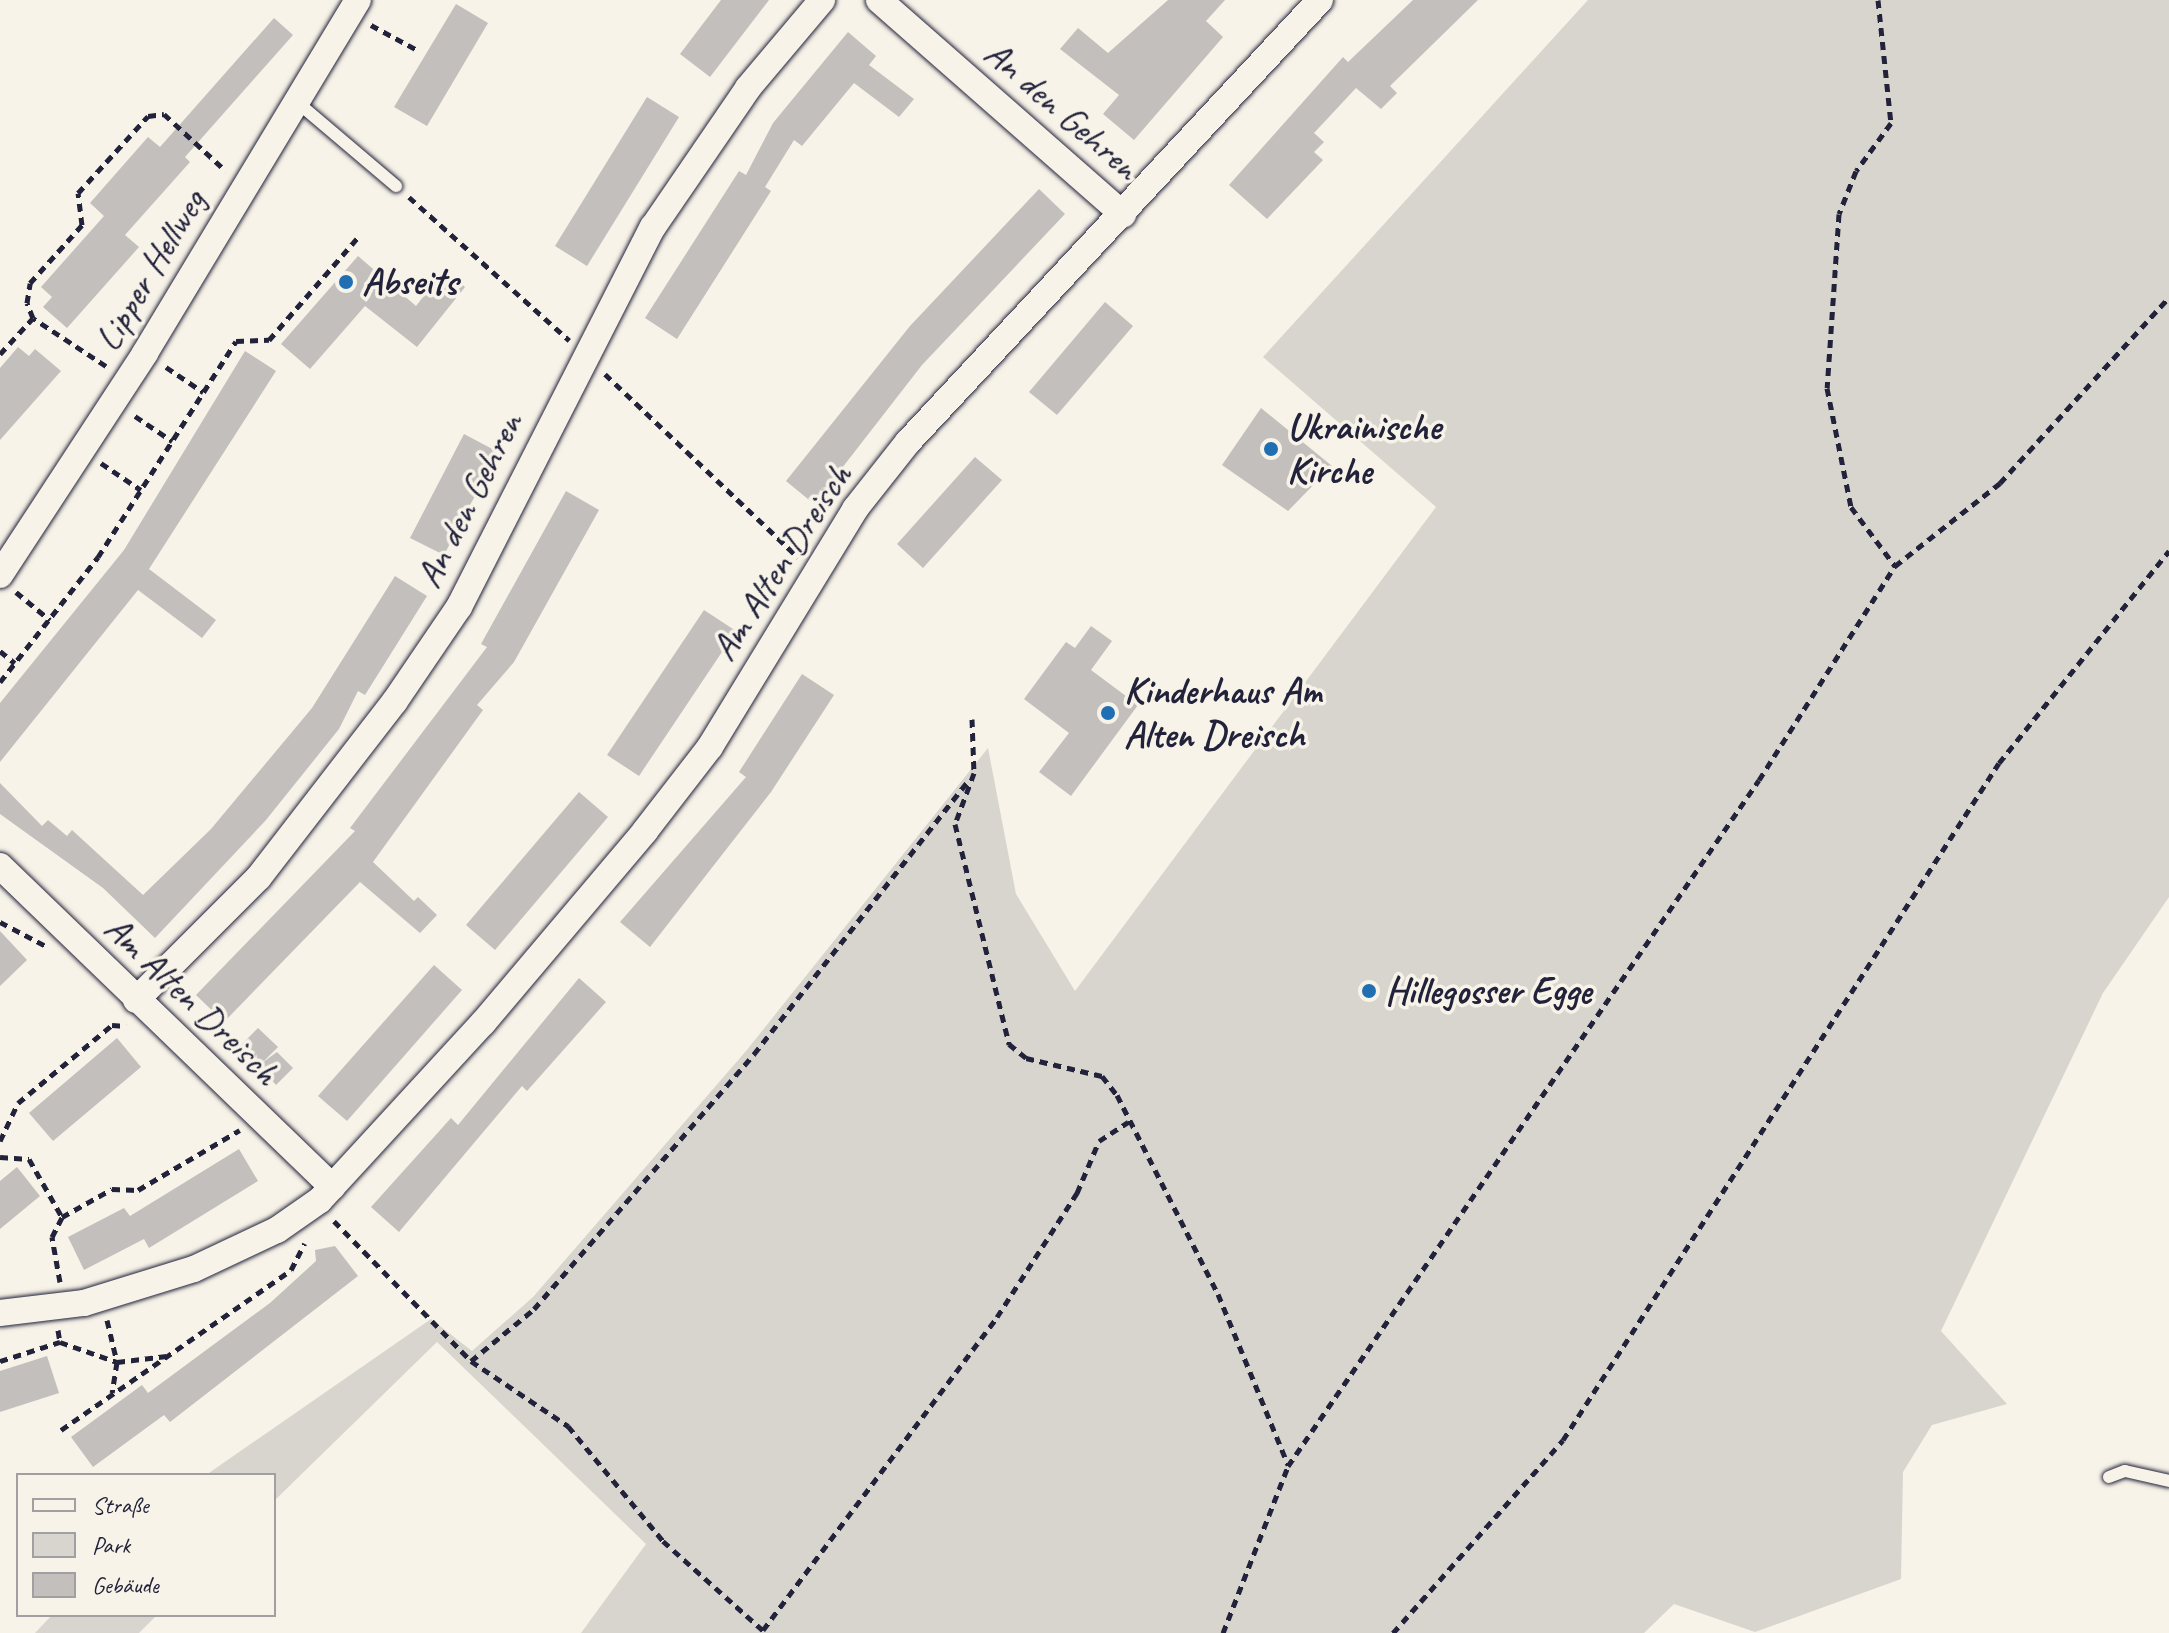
<!DOCTYPE html>
<html>
<head>
<meta charset="utf-8">
<style>
	body { margin:0 }
	#map { position:relative; width:2169px; height:1633px; overflow:hidden; background:#f7f3e8; font-family:Caveat,sans-serif }
	div>[style] { position:absolute }
	.green>* { inset:0; background:#d8d5cf }
	.building>* { inset:0; background:#c2bfbd }
	.path>* { height:5px; margin-top:-2.5px; transform-origin:0; background:repeating-linear-gradient(90deg,#22223b 0 8px,transparent 0 14px) }
	.roads { filter:drop-shadow(0 0 2px #22223b) drop-shadow(0 0 2px #22223b) }
	.lane>* { height:12px; margin:-6px; padding:0 6px; transform-origin:6px; border-radius:6px; background:#f7f3e8 }
	.street>* { height:26px; margin:-13px; padding:0 13px; transform-origin:13px; border-radius:13px; background:#f7f3e8 }
	.dots>* { width:22px; height:22px; translate:-50% -50%; box-sizing:border-box; border:4px solid #f7f3e8; border-radius:50% }
	span { translate:-50% -50%; white-space:nowrap; text-align:center; line-height:1.15; -webkit-text-stroke:7px #f7f3e8; paint-order:stroke }
	.street-label { font-size:38px; color:#22223b }
	.poi-label { font-size:38px; color:#22223b; font-weight:700 }
	.left { translate:0 -50%; text-align:left }
	.legend { position:absolute; left:16px; top:1473px; width:260px; height:144px; box-sizing:border-box; background:#f7f3e8; border:2px solid #a29fa3; margin:0; padding:10px 14px; list-style:none; font-size:24px; color:#22223b }
	.legend li { display:flex; align-items:center; gap:16px; height:40px }
	.legend b { width:40px; border:2px solid #a29fa3 }
</style>
</head>
<body>
<div id="map">
	<div class="green">
		<div style="clip-path:polygon(1588px 0,2169px 0,2169px 897px,2103px 993px,1941px 1331px,2007px 1404px,1932px 1425px,1903px 1472px,1901px 1579px,1755px 1632px,1674px 1604px,1644px 1633px,581px 1633px,646px 1544px,437px 1342px,274px 1501px,274px 1475px,206px 1475px,431px 1319px,472px 1351px,533px 1297px,746px 1051px,988px 748px,1016px 894px,1075px 991px,1436px 507px,1263px 357px)"></div>
		<div style="clip-path:polygon(52px 1615px,157px 1615px,139px 1633px,35px 1633px)"></div>
	</div>
	<div class="building">
		<div style="clip-path:polygon(721px 0,769px 0,710px 77px,680px 54px)"></div>
		<div style="clip-path:polygon(1168px 0,1225px 0,1206px 21px,1223px 37px,1134px 140px,1103px 114px,1119px 95px,1060px 49px,1078px 28px,1108px 53px)"></div>
		<div style="clip-path:polygon(1413px 0,1478px 0,1390px 86px,1397px 93px,1381px 109px,1356px 88px,1314px 133px,1324px 142px,1314px 152px,1323px 160px,1267px 219px,1229px 185px,1343px 57px,1348px 62px)"></div>
		<div style="clip-path:polygon(456px 4px,488px 23px,427px 126px,394px 107px)"></div>
		<div style="clip-path:polygon(274px 18px,293px 35px,185px 157px,190px 162px,125px 235px,139px 247px,67px 328px,43px 307px,52px 297px,41px 287px,104px 216px,90px 203px,148px 137px,160px 147px)"></div>
		<div style="clip-path:polygon(848px 32px,876px 56px,869px 65px,914px 99px,899px 117px,854px 83px,802px 146px,794px 140px,765px 187px,771px 191px,677px 339px,645px 318px,739px 171px,746px 175px,773px 123px)"></div>
		<div style="clip-path:polygon(647px 97px,679px 117px,587px 266px,555px 246px)"></div>
		<div style="clip-path:polygon(1039px 189px,1065px 214px,922px 365px,814px 504px,786px 481px,910px 326px)"></div>
		<div style="clip-path:polygon(358px 256px,416px 306px,444px 270px,465px 287px,417px 347px,365px 306px,310px 369px,281px 344px)"></div>
		<div style="clip-path:polygon(1105px 302px,1133px 326px,1057px 415px,1029px 392px)"></div>
		<div style="clip-path:polygon(18px 347px,29px 356px,35px 349px,61px 371px,0 440px,0 368px)"></div>
		<div style="clip-path:polygon(245px 351px,276px 371px,149px 569px,216px 620px,202px 638px,138px 590px,0 762px,0 703px,124px 550px)"></div>
		<div style="clip-path:polygon(1261px 408px,1332px 466px,1288px 511px,1222px 465px)"></div>
		<div style="clip-path:polygon(464px 434px,498px 452px,444px 555px,410px 538px)"></div>
		<div style="clip-path:polygon(975px 457px,1002px 480px,923px 568px,897px 544px)"></div>
		<div style="clip-path:polygon(566px 491px,599px 510px,514px 662px,477px 705px,483px 710px,373px 862px,414px 901px,409px 906px,418px 897px,437px 915px,420px 933px,360px 882px,224px 1022px,196px 995px,355px 831px,350px 828px,487px 647px,481px 644px)"></div>
		<div style="clip-path:polygon(395px 576px,427px 596px,365px 695px,358px 691px,339px 729px,266px 820px,155px 938px,103px 888px,0 814px,0 783px,42px 826px,48px 820px,67px 836px,72px 830px,143px 895px,211px 829px,312px 708px)"></div>
		<div style="clip-path:polygon(704px 610px,736px 631px,639px 776px,607px 755px)"></div>
		<div style="clip-path:polygon(1091px 626px,1112px 641px,1091px 670px,1138px 705px,1071px 796px,1039px 772px,1069px 733px,1024px 699px,1066px 642px,1075px 648px)"></div>
		<div style="clip-path:polygon(802px 674px,834px 695px,771px 792px,650px 947px,620px 922px,746px 777px,739px 772px)"></div>
		<div style="clip-path:polygon(579px 792px,608px 817px,495px 950px,466px 925px)"></div>
		<div style="clip-path:polygon(0 931px,27px 960px,0 986px)"></div>
		<div style="clip-path:polygon(434px 965px,462px 990px,347px 1121px,318px 1096px)"></div>
		<div style="clip-path:polygon(579px 978px,606px 1002px,527px 1091px,522px 1086px,399px 1232px,371px 1207px,451px 1118px,458px 1125px)"></div>
		<div style="clip-path:polygon(258px 1028px,278px 1047px,262px 1063px,277px 1052px,293px 1068px,276px 1085px,241px 1045px)"></div>
		<div style="clip-path:polygon(117px 1038px,141px 1067px,53px 1141px,29px 1113px)"></div>
		<div style="clip-path:polygon(239px 1149px,258px 1181px,149px 1248px,144px 1239px,84px 1270px,68px 1237px,124px 1208px,130px 1216px)"></div>
		<div style="clip-path:polygon(17px 1167px,40px 1196px,0 1229px,0 1181px)"></div>
		<div style="clip-path:polygon(335px 1246px,358px 1276px,170px 1422px,164px 1415px,93px 1467px,71px 1437px,142px 1385px,148px 1393px,270px 1303px,316px 1261px,315px 1250px)"></div>
		<div style="clip-path:polygon(47px 1356px,59px 1393px,0 1412px,0 1371px)"></div>
	</div>
	<div class="path">
		<div style="left:1878px;top:0;width:124px;rotate:84deg"></div>
		<div style="left:1891px;top:123px;width:59px;rotate:126.1deg"></div>
		<div style="left:1856px;top:171px;width:46px;rotate:111.6deg"></div>
		<div style="left:1839px;top:214px;width:174px;rotate:93.9deg"></div>
		<div style="left:1827px;top:388px;width:121px;rotate:78.6deg"></div>
		<div style="left:1851px;top:507px;width:74px;rotate:53.3deg"></div>
		<div style="left:371px;top:25px;width:55px;rotate:28.4deg"></div>
		<div style="left:409px;top:197px;width:215px;rotate:41.8deg"></div>
		<div style="left:0;top:354px;width:49px;rotate:-47.5deg"></div>
		<div style="left:106px;top:366px;width:87px;rotate:-146.7deg"></div>
		<div style="left:33px;top:318px;width:16px;rotate:-112deg"></div>
		<div style="left:27px;top:303px;width:20px;rotate:-81deg"></div>
		<div style="left:30px;top:283px;width:78px;rotate:-48.1deg"></div>
		<div style="left:82px;top:225px;width:32px;rotate:-97deg"></div>
		<div style="left:78px;top:193px;width:104px;rotate:-47.7deg"></div>
		<div style="left:148px;top:116px;width:16px;rotate:-7deg"></div>
		<div style="left:164px;top:114px;width:84px;rotate:42.6deg"></div>
		<div style="left:166px;top:367px;width:45px;rotate:34deg"></div>
		<div style="left:605px;top:374px;width:266px;rotate:43.5deg"></div>
		<div style="left:135px;top:416px;width:45px;rotate:34deg"></div>
		<div style="left:101px;top:463px;width:48px;rotate:34deg"></div>
		<div style="left:16px;top:592px;width:44px;rotate:39.5deg"></div>
		<div style="left:0;top:651px;width:19px;rotate:39deg"></div>
		<div style="left:0;top:682px;width:159px;rotate:-51.9deg"></div>
		<div style="left:98px;top:557px;width:256px;rotate:-57.4deg"></div>
		<div style="left:236px;top:341px;width:33px;rotate:-2deg"></div>
		<div style="left:269px;top:340px;width:138px;rotate:-49.1deg"></div>
		<div style="left:972px;top:719px;width:54px;rotate:87.9deg"></div>
		<div style="left:974px;top:773px;width:54px;rotate:110.4deg"></div>
		<div style="left:955px;top:824px;width:227px;rotate:76.2deg"></div>
		<div style="left:1009px;top:1044px;width:22px;rotate:39deg"></div>
		<div style="left:1026px;top:1058px;width:78px;rotate:13.3deg"></div>
		<div style="left:1102px;top:1076px;width:24px;rotate:52deg"></div>
		<div style="left:1117px;top:1095px;width:223px;rotate:63.1deg"></div>
		<div style="left:1218px;top:1294px;width:185px;rotate:67.7deg"></div>
		<div style="left:0;top:922px;width:52px;rotate:27.6deg"></div>
		<div style="left:0;top:1141px;width:42px;rotate:-64.7deg"></div>
		<div style="left:18px;top:1103px;width:122px;rotate:-39.7deg"></div>
		<div style="left:112px;top:1025px;width:14px;rotate:4deg"></div>
		<div style="left:0;top:1157px;width:29px;rotate:4deg"></div>
		<div style="left:29px;top:1159px;width:67px;rotate:60.4deg"></div>
		<div style="left:334px;top:1221px;width:196px;rotate:45.6deg"></div>
		<div style="left:471px;top:1361px;width:117px;rotate:33.8deg"></div>
		<div style="left:568px;top:1426px;width:149px;rotate:50.4deg"></div>
		<div style="left:663px;top:1541px;width:138px;rotate:41.8deg"></div>
		<div style="left:60px;top:1282px;width:46px;rotate:-100.1deg"></div>
		<div style="left:52px;top:1237px;width:22px;rotate:-63deg"></div>
		<div style="left:62px;top:1217px;width:57px;rotate:-29.2deg"></div>
		<div style="left:112px;top:1189px;width:26px;rotate:2deg"></div>
		<div style="left:138px;top:1190px;width:118px;rotate:-30.5deg"></div>
		<div style="left:107px;top:1320px;width:43px;rotate:76.6deg"></div>
		<div style="left:117px;top:1362px;width:31px;rotate:99deg"></div>
		<div style="left:58px;top:1330px;width:12px;rotate:81deg"></div>
		<div style="left:60px;top:1342px;width:60px;rotate:19.3deg"></div>
		<div style="left:117px;top:1362px;width:50px;rotate:-6.8deg"></div>
		<div style="left:0;top:1361px;width:63px;rotate:-17.6deg"></div>
		<div style="left:471px;top:1361px;width:82px;rotate:-39.5deg"></div>
		<div style="left:534px;top:1309px;width:337px;rotate:-49.2deg"></div>
		<div style="left:754px;top:1054px;width:348px;rotate:-51.9deg"></div>
		<div style="left:61px;top:1430px;width:280px;rotate:-34.8deg"></div>
		<div style="left:291px;top:1270px;width:30px;rotate:-63deg"></div>
		<div style="left:763px;top:1630px;width:391px;rotate:-53.2deg"></div>
		<div style="left:997px;top:1317px;width:148px;rotate:-57.2deg"></div>
		<div style="left:1077px;top:1193px;width:56px;rotate:-67.1deg"></div>
		<div style="left:1099px;top:1141px;width:35px;rotate:-33deg"></div>
		<div style="left:1223px;top:1633px;width:179px;rotate:-68.7deg"></div>
		<div style="left:1288px;top:1466px;width:832px;rotate:-55.53deg"></div>
		<div style="left:1759px;top:780px;width:254px;rotate:-57.6deg"></div>
		<div style="left:1895px;top:566px;width:134px;rotate:-38.3deg"></div>
		<div style="left:2000px;top:483px;width:251px;rotate:-47.7deg"></div>
		<div style="left:1393px;top:1633px;width:257px;rotate:-48.6deg"></div>
		<div style="left:1563px;top:1440px;width:805px;rotate:-57.22deg"></div>
		<div style="left:1999px;top:763px;width:272px;rotate:-51.3deg"></div>
	</div>
	<div class="roads">
		<div class="lane">
			<div style="left:297px;top:102px;width:130px;rotate:40.3deg"></div>
			<div style="left:2109px;top:1477px;width:17px;rotate:-21deg"></div>
			<div style="left:2125px;top:1471px;width:45px;rotate:12.8deg"></div>
		</div>
		<div class="street">
			<div style="left:879px;top:0;width:325px;rotate:41.3deg"></div>
			<div style="left:0;top:575px;width:265px;rotate:-56.8deg"></div>
			<div style="left:145px;top:353px;width:412px;rotate:-58.9deg"></div>
			<div style="left:0;top:866px;width:462px;rotate:44deg"></div>
			<div style="left:136px;top:1000px;width:174px;rotate:-45deg"></div>
			<div style="left:259px;top:877px;width:222px;rotate:-52.3deg"></div>
			<div style="left:395px;top:701px;width:114px;rotate:-55.8deg"></div>
			<div style="left:459px;top:607px;width:427px;rotate:-63deg"></div>
			<div style="left:653px;top:227px;width:168px;rotate:-55.6deg"></div>
			<div style="left:748px;top:88px;width:115px;rotate:-49.9deg"></div>
			<div style="left:0;top:1313px;width:85px;rotate:-6.8deg"></div>
			<div style="left:84px;top:1303px;width:115px;rotate:-17.2deg"></div>
			<div style="left:194px;top:1269px;width:92px;rotate:-25.2deg"></div>
			<div style="left:277px;top:1230px;width:52px;rotate:-34.9deg"></div>
			<div style="left:320px;top:1200px;width:241px;rotate:-47.4deg"></div>
			<div style="left:483px;top:1023px;width:251px;rotate:-49.8deg"></div>
			<div style="left:645px;top:831px;width:106px;rotate:-52.3deg"></div>
			<div style="left:710px;top:747px;width:279px;rotate:-58.6deg"></div>
			<div style="left:855px;top:509px;width:85px;rotate:-51.7deg"></div>
			<div style="left:908px;top:442px;width:604px;rotate:-47.01deg"></div>
		</div>
	</div>
	<div class="dots">
		<div style="left:346px;top:282px;background:#1f6fb2"></div>
		<div style="left:1271px;top:449px;background:#1f6fb2"></div>
		<div style="left:1108px;top:713px;background:#1f6fb2"></div>
		<div style="left:1369px;top:991px;background:#1f6fb2"></div>
	</div>
	<div class="street-label">
		<span style="left:1062px;top:110px;rotate:41deg">An den Gehren</span>
		<span style="left:150px;top:270px;rotate:-59deg">Lipper Hellweg</span>
		<span style="left:469px;top:500px;rotate:-63deg">An den Gehren</span>
		<span style="left:781px;top:562px;rotate:-57deg">Am Alten Dreisch</span>
		<span style="left:192px;top:1000px;rotate:44deg">Am Alten Dreisch</span>
	</div>
	<div class="poi-label">
		<span class="left" style="left:362px;top:282px">Abseits</span>
		<span class="left" style="left:1287px;top:449px">Ukrainische<br>Kirche</span>
		<span class="left" style="left:1124px;top:713px">Kinderhaus Am<br>Alten Dreisch</span>
		<span class="left" style="left:1385px;top:991px">Hillegosser Egge</span>
	</div>
	<ul class="legend">
	<li><b style="height:10px;background:#f7f3e8"></b>Straße</li>
	<li><b style="height:22px;background:#d8d5cf"></b>Park</li>
	<li><b style="height:22px;background:#c2bfbd"></b>Gebäude</li>
	</ul>
</div>
</body>
</html>
